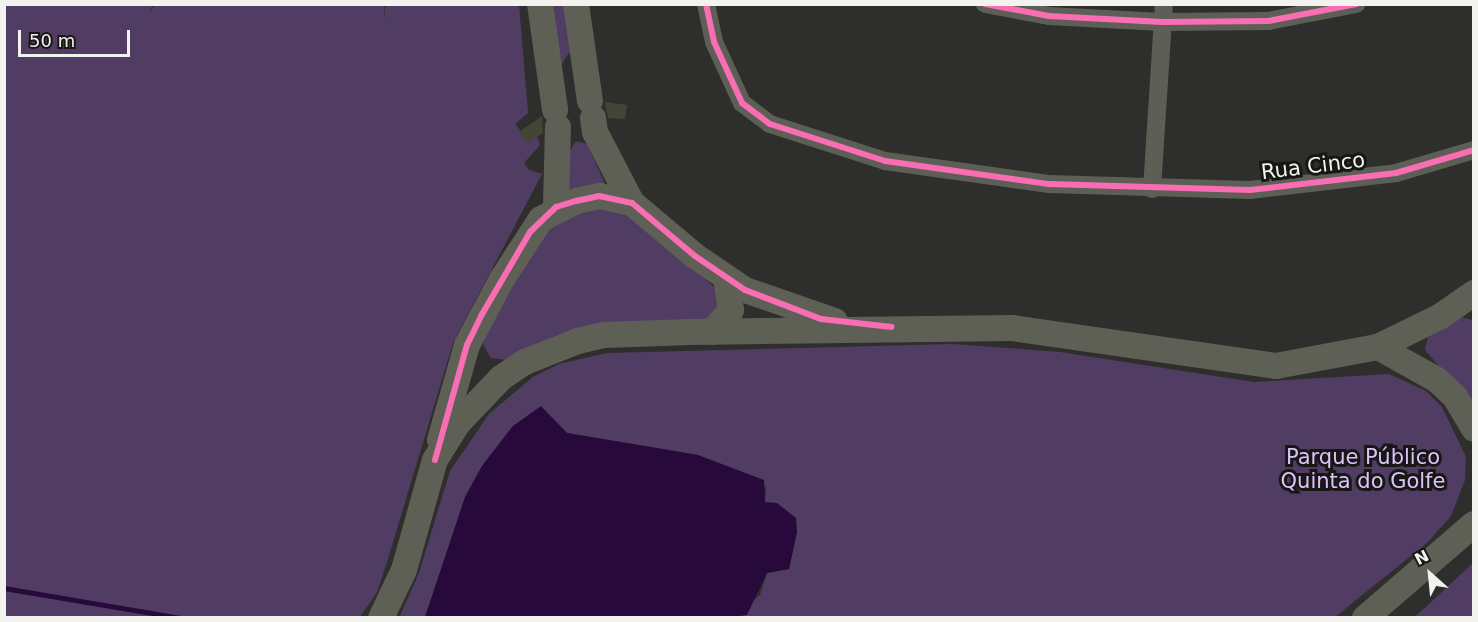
<!DOCTYPE html>
<html>
<head>
<meta charset="utf-8">
<style>
	body { margin:0 }
	#map { position:relative; width:1478px; height:622px; overflow:hidden; background:#2e2f2c; font-family:"DejaVu Sans",sans-serif }
	div>[style] { position:absolute }
	.green>* { inset:0; background:#513d64 }
	.water>* { inset:0; background:#27093c }
	.stream>* { height:4.5px; margin:-2.25px; padding:0 2.25px; transform-origin:2.25px; border-radius:2.25px; background:#27093c }
	.building>* { inset:0; background:#434535 }
	.street>* { height:18px; margin:-9px; padding:0 9px; transform-origin:9px; border-radius:9px; background:#5d5f56 }
	.secondary>* { height:26px; margin:-13px; padding:0 13px; transform-origin:13px; border-radius:13px; background:#5e6055 }
	.cycleway>* { height:6px; margin:-3px; padding:0 3px; transform-origin:3px; border-radius:3px; background:#f96db3 }
	span { translate:-50% -50%; white-space:nowrap; text-align:center; line-height:1.15; -webkit-text-stroke:6px #171715; paint-order:stroke }
	.street-label { font-size:21px; color:#f2f2ef }
	.park-label { font-size:21px; color:#dcc2f8 }
	.frame { position:absolute; inset:0; border:6px solid #f2f2ef; pointer-events:none }
	.north { position:absolute; left:1400px; top:544px; width:60px; height:60px; -webkit-text-stroke:4px #171715; paint-order:stroke; rotate:333deg; font-size:16px; font-weight:700; line-height:24px; text-align:center; color:#f2f2ef }
	.north::after { content:''; display:block; margin:auto; width:21px; height:27px; background:#f2f2ef; clip-path:polygon(50% 0,100% 100%,50% 72%,0 100%) }
	.scale { position:absolute; left:18px; top:30px; width:112px; height:27px; box-sizing:border-box; border:3px solid #f2f2ef; border-top:0; padding-left:8px; font-size:18px; line-height:21px; white-space:nowrap; color:#f2f2ef; -webkit-text-stroke:4px #171715; paint-order:stroke }
</style>
</head>
<body>
<div id="map">
	<div class="green">
		<div style="clip-path:polygon(155px 4px,384px 4px,385px 21px,385px 5px,519px 5px,528px 113px,515px 124px,527px 139px,536px 133px,540px 145px,524px 163px,529px 170px,542px 174px,453px 343px,387px 562px,377px 592px,360px 617px,5px 617px,5px 5px,153px 5px,149px 13px)"></div>
		<div style="clip-path:polygon(549px 5px,567px 5px,571px 50px,562px 64px,557px 62px)"></div>
		<div style="clip-path:polygon(576px 141px,587px 144px,605px 184px,568px 189px,570px 151px)"></div>
		<div style="clip-path:polygon(608px 206px,645px 223px,714px 287px,720px 308px,708px 321px,507px 360px,491px 358px,483px 344px,485px 335px,539px 236px,564px 214px)"></div>
		<div style="clip-path:polygon(1460px 317px,1473px 320px,1473px 406px,1425px 350px,1428px 336px)"></div>
		<div style="clip-path:polygon(953px 344px,1060px 352px,1254px 382px,1389px 374px,1426px 391px,1442px 407px,1466px 457px,1465px 480px,1451px 516px,1427px 543px,1335px 617px,732px 617px,760px 595px,767px 573px,789px 569px,797px 532px,765px 502px,766px 487px,698px 455px,567px 433px,541px 407px,513px 426px,482px 466px,465px 497px,425px 617px,399px 618px,419px 573px,450px 471px,489px 414px,533px 377px,559px 364px,607px 353px)"></div>
		<div style="clip-path:polygon(1473px 563px,1473px 617px,1413px 618px,1429px 604px)"></div>
	</div>
	<div class="water">
		<div style="clip-path:polygon(541px 406px,567px 433px,698px 455px,764px 480px,765px 502px,777px 503px,796px 518px,797px 532px,789px 569px,767px 573px,747px 615px,732px 617px,425px 617px,465px 497px,482px 466px,513px 426px)"></div>
	</div>
	<div class="stream">
		<div style="left:4px;top:588px;width:180px;rotate:9.6deg"></div>
	</div>
	<div class="building">
		<div style="clip-path:polygon(605px 102px,627px 105px,625px 119px,608px 118px)"></div>
		<div style="clip-path:polygon(542px 116px,543px 133px,527px 143px,519px 132px)"></div>
	</div>
	<div class="street">
		<div style="left:706px;top:4px;width:39px;rotate:78deg"></div>
		<div style="left:714px;top:42px;width:67px;rotate:65.3deg"></div>
		<div style="left:742px;top:103px;width:35px;rotate:37deg"></div>
		<div style="left:770px;top:124px;width:121px;rotate:17.8deg"></div>
		<div style="left:885px;top:161px;width:166px;rotate:8deg"></div>
		<div style="left:1049px;top:184px;width:201px;rotate:1.7deg"></div>
		<div style="left:1250px;top:190px;width:147px;rotate:-6.6deg"></div>
		<div style="left:1396px;top:173px;width:81px;rotate:-16.4deg"></div>
		<div style="left:985px;top:4px;width:65px;rotate:10.6deg"></div>
		<div style="left:1049px;top:16px;width:113px;rotate:3deg"></div>
		<div style="left:1162px;top:22px;width:106px;rotate:-0.5deg"></div>
		<div style="left:1268px;top:21px;width:90px;rotate:-10.9deg"></div>
		<div style="left:1152px;top:189px;width:185px;rotate:-86.3deg"></div>
	</div>
	<div class="secondary">
		<div style="left:540px;top:4px;width:107px;rotate:81.9deg"></div>
		<div style="left:576px;top:4px;width:98px;rotate:81.8deg"></div>
		<div style="left:593px;top:118px;width:14px;rotate:82deg"></div>
		<div style="left:595px;top:132px;width:80px;rotate:62.5deg"></div>
		<div style="left:556px;top:207px;width:80px;rotate:-88.6deg"></div>
		<div style="left:712px;top:332px;width:29px;rotate:-49deg"></div>
		<div style="left:731px;top:310px;width:32px;rotate:-99deg"></div>
		<div style="left:1378px;top:347px;width:68px;rotate:29.2deg"></div>
		<div style="left:1437px;top:380px;width:25px;rotate:43deg"></div>
		<div style="left:1455px;top:397px;width:37px;rotate:59deg"></div>
		<div style="left:440px;top:440px;width:99px;rotate:-74.1deg"></div>
		<div style="left:467px;top:345px;width:75px;rotate:-62.1deg"></div>
		<div style="left:502px;top:279px;width:72px;rotate:-57deg"></div>
		<div style="left:541px;top:219px;width:39px;rotate:-27deg"></div>
		<div style="left:576px;top:201px;width:24px;rotate:-12deg"></div>
		<div style="left:599px;top:196px;width:34px;rotate:12deg"></div>
		<div style="left:632px;top:203px;width:82px;rotate:40.1deg"></div>
		<div style="left:695px;top:256px;width:60px;rotate:34.2deg"></div>
		<div style="left:745px;top:290px;width:95px;rotate:19deg"></div>
		<div style="left:381px;top:618px;width:53px;rotate:-64.4deg"></div>
		<div style="left:404px;top:570px;width:114px;rotate:-74.3deg"></div>
		<div style="left:435px;top:460px;width:44px;rotate:-58.1deg"></div>
		<div style="left:458px;top:423px;width:62px;rotate:-46.3deg"></div>
		<div style="left:501px;top:378px;width:29px;rotate:-34deg"></div>
		<div style="left:525px;top:362px;width:57px;rotate:-21.6deg"></div>
		<div style="left:578px;top:341px;width:28px;rotate:-13deg"></div>
		<div style="left:605px;top:335px;width:85px;rotate:-2deg"></div>
		<div style="left:690px;top:332px;width:322px;rotate:-0.7deg"></div>
		<div style="left:1012px;top:328px;width:267px;rotate:8.2deg"></div>
		<div style="left:1276px;top:366px;width:104px;rotate:-10.6deg"></div>
		<div style="left:1378px;top:347px;width:70px;rotate:-26.2deg"></div>
		<div style="left:1441px;top:316px;width:40px;rotate:-34.9deg"></div>
		<div style="left:1365px;top:618px;width:144px;rotate:-40.8deg"></div>
	</div>
	<div class="cycleway">
		<div style="left:706px;top:4px;width:39px;rotate:78deg"></div>
		<div style="left:714px;top:42px;width:67px;rotate:65.3deg"></div>
		<div style="left:742px;top:103px;width:35px;rotate:37deg"></div>
		<div style="left:770px;top:124px;width:121px;rotate:17.8deg"></div>
		<div style="left:885px;top:161px;width:166px;rotate:8deg"></div>
		<div style="left:1049px;top:184px;width:201px;rotate:1.7deg"></div>
		<div style="left:1250px;top:190px;width:147px;rotate:-6.6deg"></div>
		<div style="left:1396px;top:173px;width:81px;rotate:-16.4deg"></div>
		<div style="left:985px;top:4px;width:65px;rotate:10.6deg"></div>
		<div style="left:1049px;top:16px;width:113px;rotate:3deg"></div>
		<div style="left:1162px;top:22px;width:106px;rotate:-0.5deg"></div>
		<div style="left:1268px;top:21px;width:90px;rotate:-10.9deg"></div>
		<div style="left:435px;top:460px;width:119px;rotate:-74.5deg"></div>
		<div style="left:467px;top:345px;width:32px;rotate:-64deg"></div>
		<div style="left:481px;top:316px;width:97px;rotate:-59.7deg"></div>
		<div style="left:530px;top:232px;width:36px;rotate:-44deg"></div>
		<div style="left:556px;top:207px;width:21px;rotate:-17deg"></div>
		<div style="left:576px;top:201px;width:24px;rotate:-12deg"></div>
		<div style="left:599px;top:196px;width:34px;rotate:12deg"></div>
		<div style="left:632px;top:203px;width:82px;rotate:40.1deg"></div>
		<div style="left:695px;top:256px;width:60px;rotate:34.2deg"></div>
		<div style="left:745px;top:290px;width:81px;rotate:20.9deg"></div>
		<div style="left:821px;top:319px;width:71px;rotate:6.4deg"></div>
	</div>
	<div class="street-label">
		<span style="left:1313px;top:166px;rotate:-7deg">Rua Cinco</span>
	</div>
	<div class="park-label">
		<span style="left:1363px;top:469px">Parque Público<br>Quinta do Golfe</span>
	</div>
	<div class="frame"></div>
	<div class="north">N</div>
	<div class="scale">50 m</div>
</div>
</body>
</html>
